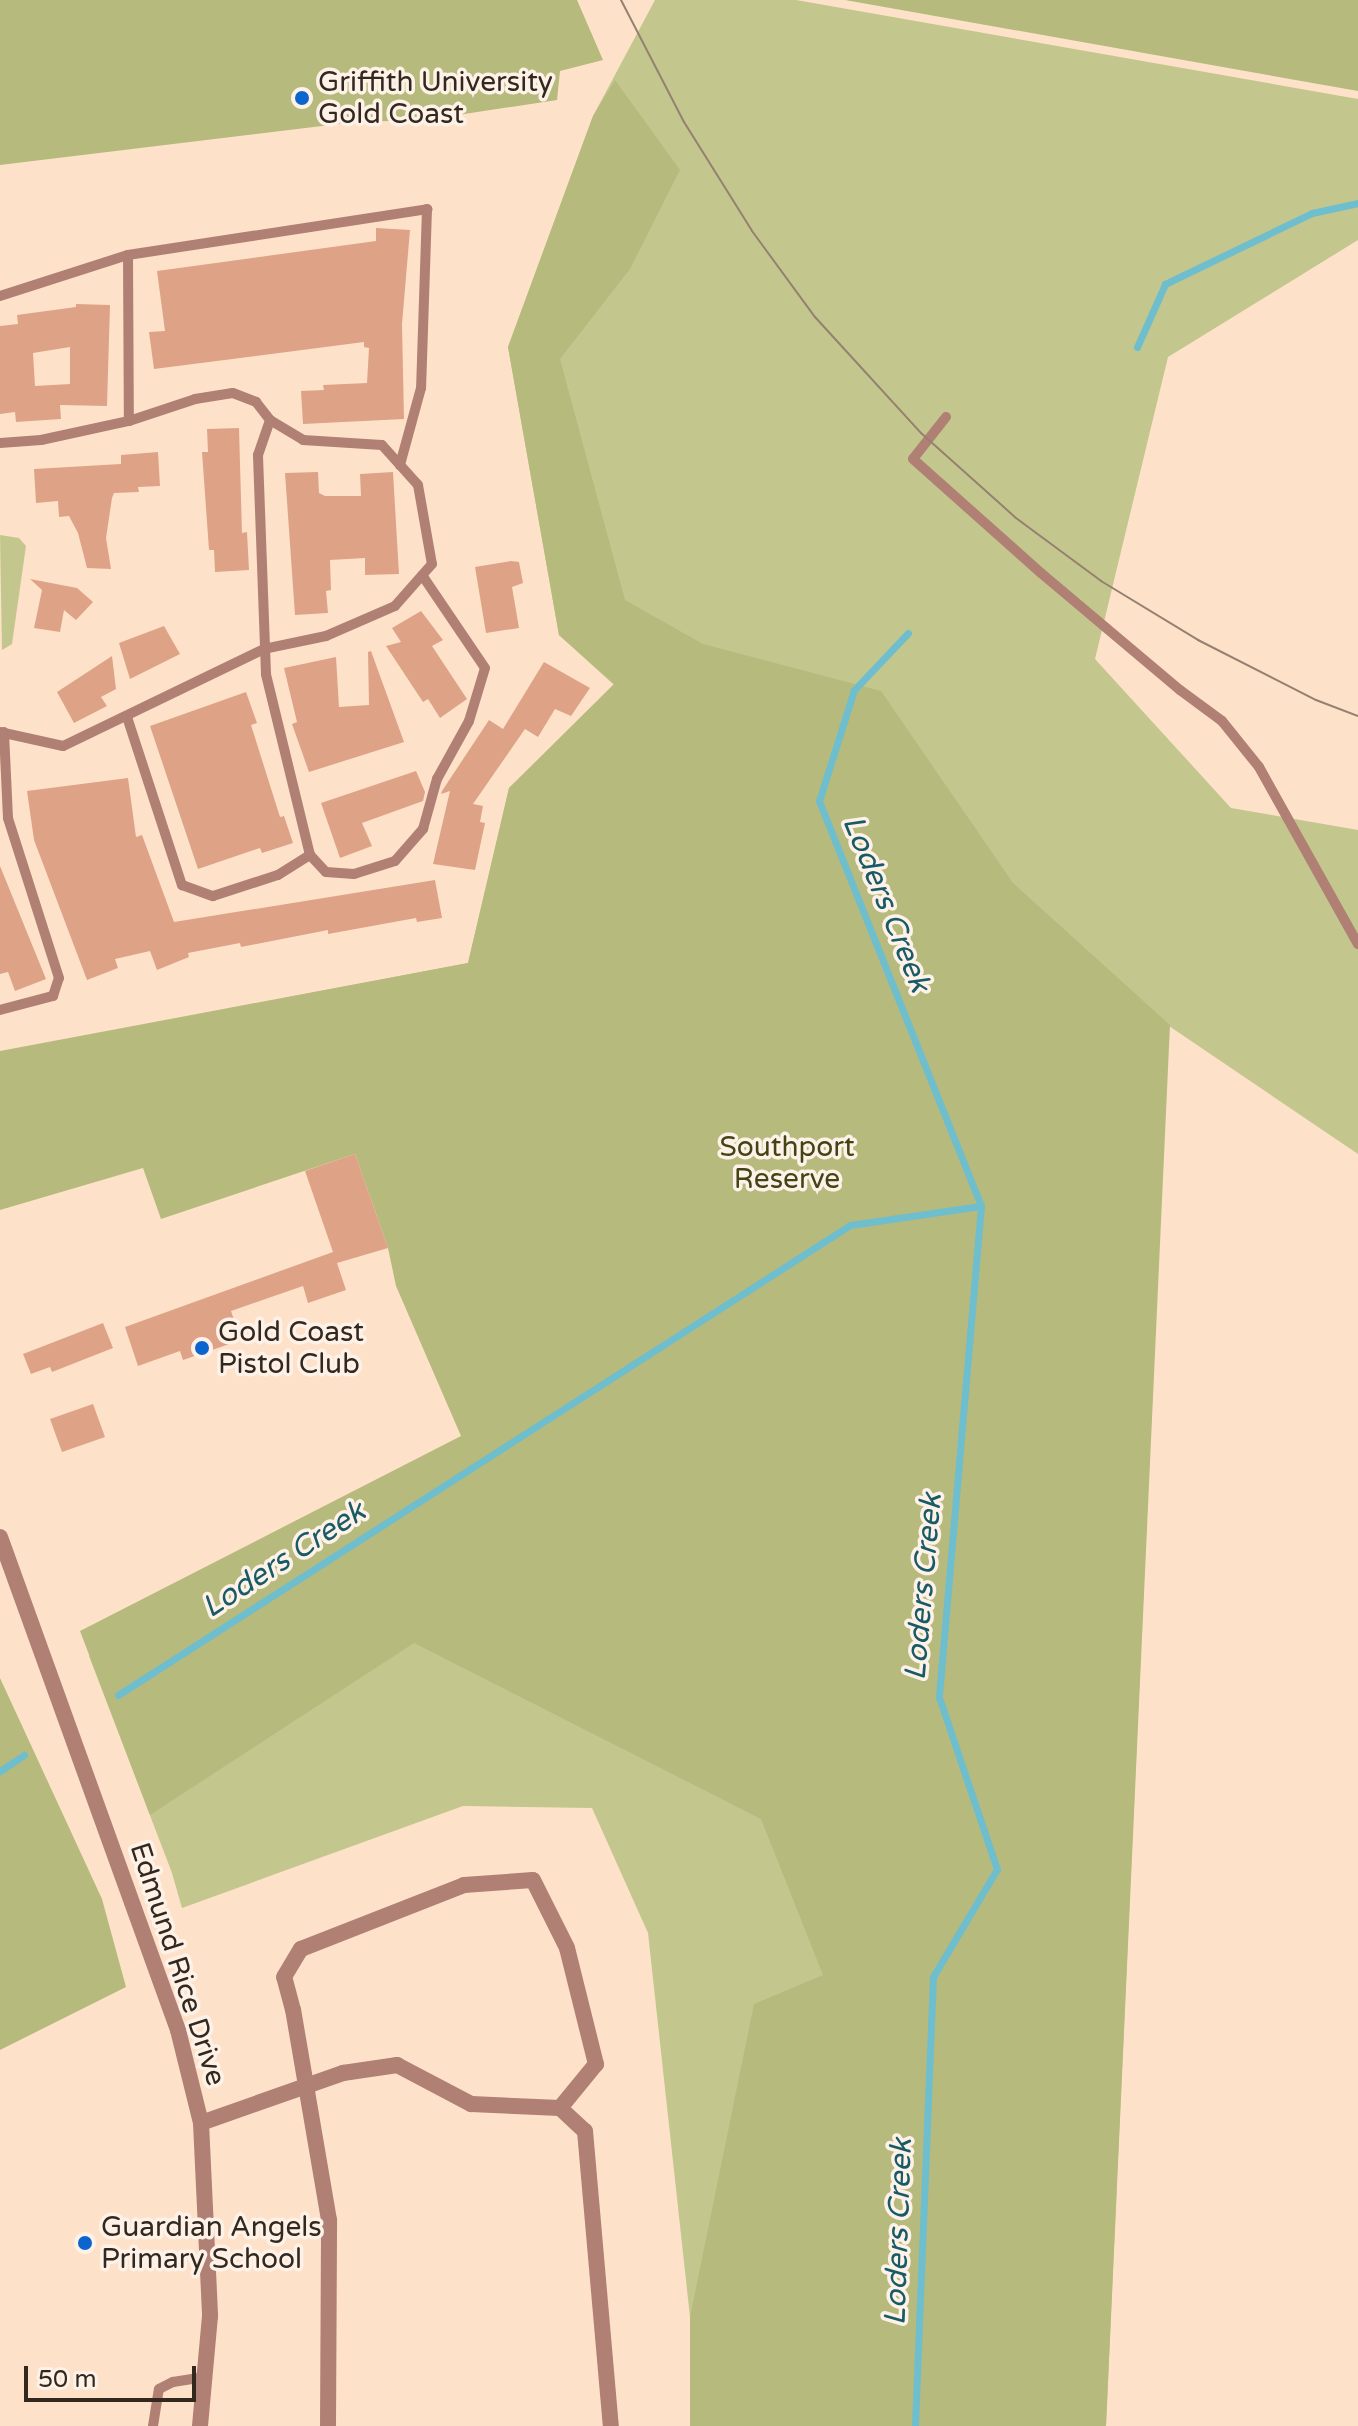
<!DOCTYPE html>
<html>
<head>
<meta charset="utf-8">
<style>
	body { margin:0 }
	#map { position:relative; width:1358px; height:2426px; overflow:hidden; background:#fee1c9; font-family:"Varela Round",sans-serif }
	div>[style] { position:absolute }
	.green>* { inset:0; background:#c3c78e }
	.forest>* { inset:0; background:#b7ba7d }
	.stream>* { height:7px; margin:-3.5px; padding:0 3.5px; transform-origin:3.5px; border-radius:3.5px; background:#6fbece }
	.building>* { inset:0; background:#dea386 }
	.lane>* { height:10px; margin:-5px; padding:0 5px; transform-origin:5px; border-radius:5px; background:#b18075 }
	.street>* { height:16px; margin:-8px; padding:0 8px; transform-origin:8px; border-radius:8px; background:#b18075 }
	.tram>* { height:2px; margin:-1px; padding:0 1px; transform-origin:1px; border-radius:1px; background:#948170 }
	.dots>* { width:22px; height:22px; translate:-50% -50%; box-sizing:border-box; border:4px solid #fef2e8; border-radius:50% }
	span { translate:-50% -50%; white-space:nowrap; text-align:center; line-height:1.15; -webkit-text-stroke:7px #fef2e8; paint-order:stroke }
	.poi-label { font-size:28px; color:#32281e }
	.left { translate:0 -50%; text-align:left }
	.park-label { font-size:28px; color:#434415 }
	.street-label { font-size:28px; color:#32281e }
	.water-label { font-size:30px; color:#185b67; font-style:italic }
	.scale { position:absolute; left:24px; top:2366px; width:172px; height:36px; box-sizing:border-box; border:4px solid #32281e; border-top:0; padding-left:10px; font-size:24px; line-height:28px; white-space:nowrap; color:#32281e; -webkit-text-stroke:6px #fef2e8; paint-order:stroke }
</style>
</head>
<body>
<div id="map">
	<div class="green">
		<div style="clip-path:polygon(655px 0,796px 0,1358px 99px,1358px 240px,1168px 357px,1095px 659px,1231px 808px,1358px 830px,1358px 1154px,1169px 1026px,1106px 2426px,690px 2426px,690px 2317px,648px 1933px,592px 1808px,463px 1806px,182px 1908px,172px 1873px,89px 1656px,512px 1459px,289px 997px,468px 963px,509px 788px,614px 685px,559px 635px,508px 347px,593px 116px)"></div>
		<div style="clip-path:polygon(0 535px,19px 538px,26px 546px,12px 644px,2px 650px)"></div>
	</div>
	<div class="forest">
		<div style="clip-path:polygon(0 0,577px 0,603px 60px,560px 71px,557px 100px,425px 120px,355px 122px,0 165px)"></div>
		<div style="clip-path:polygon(845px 0,1358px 0,1358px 91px)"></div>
		<div style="clip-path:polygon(615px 80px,680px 170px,630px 269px,560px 359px,625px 600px,703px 644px,881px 691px,1013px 883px,1170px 1025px,1106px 2426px,690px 2426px,690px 2317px,754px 2004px,823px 1975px,761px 1819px,414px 1643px,150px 1815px,80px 1631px,461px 1436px,396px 1286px,388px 1248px,355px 1154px,161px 1219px,143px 1168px,0 1210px,0 1051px,468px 963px,509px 788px,614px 684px,559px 635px,508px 347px,593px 116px)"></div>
		<div style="clip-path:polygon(0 1678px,102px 1899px,126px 1987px,0 2050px)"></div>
	</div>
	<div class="stream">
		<div style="left:1137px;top:347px;width:69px;rotate:-66deg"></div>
		<div style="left:1165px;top:284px;width:163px;rotate:-25.8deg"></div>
		<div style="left:1312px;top:213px;width:47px;rotate:-12.3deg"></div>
		<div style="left:908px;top:633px;width:79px;rotate:133.5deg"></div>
		<div style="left:854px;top:690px;width:116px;rotate:107.5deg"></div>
		<div style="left:819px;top:801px;width:436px;rotate:68.2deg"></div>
		<div style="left:981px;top:1206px;width:493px;rotate:94.9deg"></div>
		<div style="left:939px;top:1697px;width:182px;rotate:71.4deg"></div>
		<div style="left:997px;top:1869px;width:126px;rotate:120.7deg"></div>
		<div style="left:933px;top:1977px;width:449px;rotate:92.3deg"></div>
		<div style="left:118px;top:1695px;width:870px;rotate:-32.7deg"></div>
		<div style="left:850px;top:1225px;width:132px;rotate:-8.3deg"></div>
		<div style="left:0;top:1771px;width:29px;rotate:-34deg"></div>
	</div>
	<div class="building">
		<div style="clip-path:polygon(376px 228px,410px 230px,402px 324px,404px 419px,303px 424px,301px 391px,324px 390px,323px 385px,367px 383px,369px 348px,364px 347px,364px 342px,154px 369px,149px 332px,165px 331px,157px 271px,376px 241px)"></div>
		<div style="clip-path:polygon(evenodd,76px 304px,110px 305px,107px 406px,60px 405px,61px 419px,16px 422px,15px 412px,0 414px,0 326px,18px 324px,17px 315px,76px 307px,76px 304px,70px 347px,70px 384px,35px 386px,33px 353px,70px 347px)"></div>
		<div style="clip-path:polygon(239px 428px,242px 533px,247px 532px,249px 570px,215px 572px,214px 550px,209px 550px,202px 452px,208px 452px,207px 429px)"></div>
		<div style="clip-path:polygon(158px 452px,160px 486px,138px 487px,139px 492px,114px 493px,112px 498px,106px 538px,111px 569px,87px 568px,78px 533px,69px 516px,59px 517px,58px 501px,36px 503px,34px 469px,121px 464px,121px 455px)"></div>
		<div style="clip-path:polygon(318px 472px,319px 493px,325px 496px,361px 496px,360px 474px,393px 472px,399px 574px,365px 575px,365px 558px,330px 560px,331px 590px,326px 591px,328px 613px,295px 615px,285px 473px)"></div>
		<div style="clip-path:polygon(511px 561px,519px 562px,523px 583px,512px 587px,519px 628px,486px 633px,475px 567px)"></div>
		<div style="clip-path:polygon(30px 579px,77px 588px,93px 602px,76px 620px,64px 610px,60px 632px,34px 628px,42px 590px)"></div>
		<div style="clip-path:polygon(421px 611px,443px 640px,432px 646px,467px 699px,440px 718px,428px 699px,423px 702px,386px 646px,401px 642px,392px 628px)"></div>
		<div style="clip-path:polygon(164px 626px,180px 654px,130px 679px,119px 643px)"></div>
		<div style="clip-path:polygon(371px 651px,404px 742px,309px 772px,292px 724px,297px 722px,284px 668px,336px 657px,339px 707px,369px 705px,368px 652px)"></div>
		<div style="clip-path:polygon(112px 656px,116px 689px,101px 697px,107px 706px,74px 723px,57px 692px)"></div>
		<div style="clip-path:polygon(544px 662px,590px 688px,571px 716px,555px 709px,538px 737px,525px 729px,473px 804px,483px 806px,480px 822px,485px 823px,475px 870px,433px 864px,450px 791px,441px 794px,442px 791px,489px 720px,503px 729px)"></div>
		<div style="clip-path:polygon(246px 692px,257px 723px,251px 725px,280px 817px,284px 816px,293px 843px,262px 853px,260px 848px,198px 869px,150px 726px)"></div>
		<div style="clip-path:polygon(416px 771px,425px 792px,423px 801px,362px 823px,372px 846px,340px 858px,321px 803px)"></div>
		<div style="clip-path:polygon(128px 778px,136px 837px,142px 835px,174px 922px,435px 880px,442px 918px,417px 922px,416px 918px,328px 934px,328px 930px,241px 947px,240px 943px,188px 953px,189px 957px,157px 970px,150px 951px,115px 959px,118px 968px,87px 980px,34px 840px,27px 791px)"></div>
		<div style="clip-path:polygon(0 866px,46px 979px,15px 991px,8px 972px,0 974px)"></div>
		<div style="clip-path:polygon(355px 1154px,388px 1248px,337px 1263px,346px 1290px,308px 1303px,303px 1286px,231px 1311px,241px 1340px,183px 1360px,180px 1351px,138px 1366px,125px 1327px,333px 1252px,305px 1171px)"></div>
		<div style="clip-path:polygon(103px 1323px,113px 1348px,52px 1372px,50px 1367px,31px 1374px,23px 1354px)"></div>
		<div style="clip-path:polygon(93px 1404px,105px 1437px,62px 1452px,50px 1419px)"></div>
	</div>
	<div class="lane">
		<div style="left:128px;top:255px;width:166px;rotate:89.7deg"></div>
		<div style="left:0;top:296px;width:134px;rotate:-17.8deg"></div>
		<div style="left:128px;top:255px;width:303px;rotate:-8.7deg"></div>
		<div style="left:427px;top:209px;width:179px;rotate:91.9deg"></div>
		<div style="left:421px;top:388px;width:80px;rotate:105.3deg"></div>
		<div style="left:946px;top:417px;width:53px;rotate:128.2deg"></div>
		<div style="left:913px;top:459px;width:171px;rotate:41.7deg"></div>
		<div style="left:1041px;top:573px;width:182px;rotate:40.1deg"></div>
		<div style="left:1180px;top:690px;width:52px;rotate:36.4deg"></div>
		<div style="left:1222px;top:721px;width:59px;rotate:51.2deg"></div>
		<div style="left:1259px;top:767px;width:203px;rotate:60.8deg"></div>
		<div style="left:0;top:443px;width:41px;rotate:-4.2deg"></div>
		<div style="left:41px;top:440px;width:90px;rotate:-12.2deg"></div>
		<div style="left:129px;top:421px;width:70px;rotate:-18.4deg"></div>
		<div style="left:195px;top:399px;width:38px;rotate:-9deg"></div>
		<div style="left:233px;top:393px;width:25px;rotate:21deg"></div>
		<div style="left:256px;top:402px;width:23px;rotate:52deg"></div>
		<div style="left:270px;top:420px;width:39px;rotate:31deg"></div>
		<div style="left:303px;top:440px;width:79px;rotate:3.6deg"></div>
		<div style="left:382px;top:445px;width:54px;rotate:48deg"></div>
		<div style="left:418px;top:485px;width:80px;rotate:80deg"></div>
		<div style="left:432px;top:564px;width:56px;rotate:131.4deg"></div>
		<div style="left:395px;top:606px;width:75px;rotate:156.5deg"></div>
		<div style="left:326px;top:636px;width:63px;rotate:168.2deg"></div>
		<div style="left:264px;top:649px;width:223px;rotate:154.2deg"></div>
		<div style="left:63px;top:746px;width:65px;rotate:-167.5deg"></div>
		<div style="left:127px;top:717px;width:177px;rotate:71.9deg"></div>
		<div style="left:182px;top:885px;width:33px;rotate:20deg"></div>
		<div style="left:213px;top:896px;width:68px;rotate:-17.9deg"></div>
		<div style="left:278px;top:875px;width:38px;rotate:-32deg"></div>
		<div style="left:310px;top:855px;width:186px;rotate:-103.7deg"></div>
		<div style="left:266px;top:674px;width:219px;rotate:-92.1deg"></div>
		<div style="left:258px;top:455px;width:37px;rotate:-71deg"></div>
		<div style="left:310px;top:855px;width:23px;rotate:47deg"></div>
		<div style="left:326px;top:872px;width:28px;rotate:4deg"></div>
		<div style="left:354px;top:874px;width:43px;rotate:-17.6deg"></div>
		<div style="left:395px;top:861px;width:43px;rotate:-48.8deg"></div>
		<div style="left:423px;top:829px;width:52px;rotate:-74.4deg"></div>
		<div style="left:437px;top:779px;width:66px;rotate:-61.1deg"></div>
		<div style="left:469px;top:721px;width:55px;rotate:-73.2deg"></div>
		<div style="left:485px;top:668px;width:112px;rotate:-124.1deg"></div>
		<div style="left:0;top:1010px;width:55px;rotate:-14.8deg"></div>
		<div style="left:53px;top:996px;width:19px;rotate:-72deg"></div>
		<div style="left:59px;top:978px;width:168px;rotate:-107.7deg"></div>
		<div style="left:8px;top:818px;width:86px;rotate:-92.7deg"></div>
		<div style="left:153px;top:2426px;width:37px;rotate:-81deg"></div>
		<div style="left:159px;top:2389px;width:16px;rotate:-27deg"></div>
		<div style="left:173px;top:2382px;width:32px;rotate:-9deg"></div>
	</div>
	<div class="street">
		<div style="left:0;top:1537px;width:524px;rotate:70.15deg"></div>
		<div style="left:178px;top:2030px;width:96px;rotate:76.1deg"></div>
		<div style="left:201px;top:2123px;width:193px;rotate:87.3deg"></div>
		<div style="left:210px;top:2316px;width:110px;rotate:95.2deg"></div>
		<div style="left:201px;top:2123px;width:151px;rotate:-19.4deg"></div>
		<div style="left:343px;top:2073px;width:55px;rotate:-8.4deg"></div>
		<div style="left:397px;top:2065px;width:84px;rotate:27.8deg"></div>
		<div style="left:471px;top:2104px;width:89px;rotate:2.6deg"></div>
		<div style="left:560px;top:2108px;width:34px;rotate:43deg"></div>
		<div style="left:585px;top:2131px;width:296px;rotate:85deg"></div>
		<div style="left:328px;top:2426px;width:206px;rotate:-89.7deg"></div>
		<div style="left:329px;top:2220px;width:213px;rotate:-99.7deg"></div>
		<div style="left:293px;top:2010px;width:34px;rotate:-105deg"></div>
		<div style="left:284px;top:1977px;width:33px;rotate:-59deg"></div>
		<div style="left:301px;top:1949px;width:175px;rotate:-21.4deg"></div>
		<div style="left:464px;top:1885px;width:69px;rotate:-4.1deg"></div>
		<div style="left:533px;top:1880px;width:76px;rotate:63.4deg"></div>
		<div style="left:567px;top:1948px;width:120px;rotate:76deg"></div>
		<div style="left:596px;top:2064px;width:57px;rotate:129.3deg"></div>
	</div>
	<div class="tram">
		<div style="left:621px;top:0;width:137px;rotate:62.7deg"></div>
		<div style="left:684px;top:122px;width:128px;rotate:58deg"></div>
		<div style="left:752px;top:231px;width:107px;rotate:53.8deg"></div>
		<div style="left:815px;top:317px;width:157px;rotate:47.6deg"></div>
		<div style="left:921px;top:433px;width:127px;rotate:41.8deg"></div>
		<div style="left:1016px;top:518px;width:106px;rotate:36.5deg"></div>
		<div style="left:1101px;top:581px;width:114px;rotate:31.3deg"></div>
		<div style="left:1198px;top:640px;width:132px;rotate:27deg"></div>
		<div style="left:1316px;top:700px;width:45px;rotate:20.9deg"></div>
	</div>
	<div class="dots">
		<div style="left:302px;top:98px;background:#0c65ce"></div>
		<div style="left:202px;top:1348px;background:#0c65ce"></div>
		<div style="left:85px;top:2243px;background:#0c65ce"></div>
	</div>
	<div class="poi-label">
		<span class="left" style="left:318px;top:98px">Griffith University<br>Gold Coast</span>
		<span class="left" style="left:218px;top:1348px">Gold Coast<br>Pistol Club</span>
		<span class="left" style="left:101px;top:2243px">Guardian Angels<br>Primary School</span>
	</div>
	<div class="park-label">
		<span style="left:787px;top:1163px">Southport<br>Reserve</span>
	</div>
	<div class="street-label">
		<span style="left:178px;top:1964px;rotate:72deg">Edmund Rice Drive</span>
	</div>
	<div class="water-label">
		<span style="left:886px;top:904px;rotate:68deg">Loders Creek</span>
		<span style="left:284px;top:1560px;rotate:-33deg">Loders Creek</span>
		<span style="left:924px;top:1587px;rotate:-85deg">Loders Creek</span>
		<span style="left:899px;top:2232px;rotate:-88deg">Loders Creek</span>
	</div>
	<div class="scale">50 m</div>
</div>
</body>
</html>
